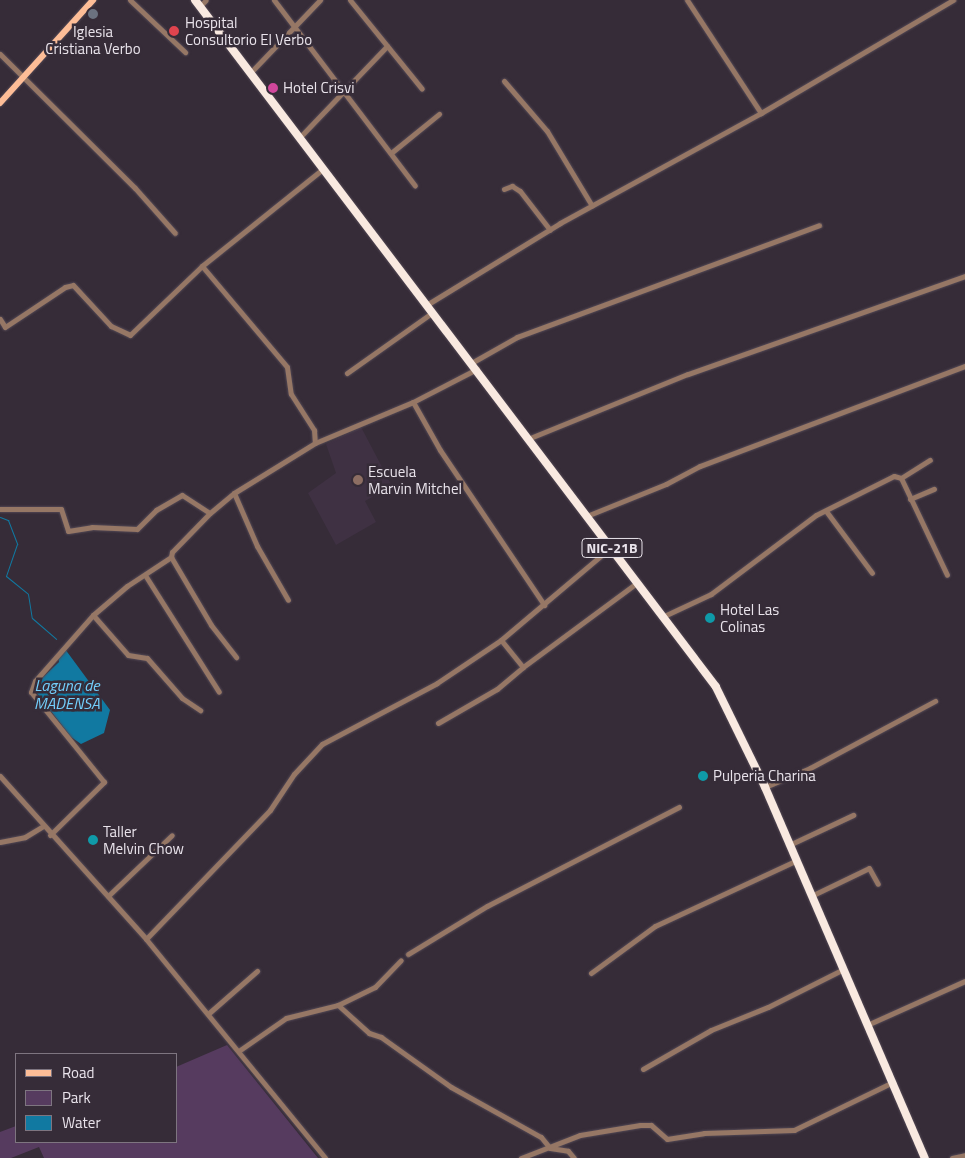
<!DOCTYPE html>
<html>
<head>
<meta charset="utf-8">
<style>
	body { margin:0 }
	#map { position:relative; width:965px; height:1158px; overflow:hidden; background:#362c38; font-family:"Titillium Web",sans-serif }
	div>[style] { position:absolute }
	.built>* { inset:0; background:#3f3143 }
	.green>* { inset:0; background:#563b5f }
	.water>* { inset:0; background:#1179a1 }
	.stream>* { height:1px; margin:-0.5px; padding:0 0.5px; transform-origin:0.5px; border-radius:0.5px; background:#1179a1 }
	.roads { filter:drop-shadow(0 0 1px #534955) drop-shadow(0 0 1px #534955) }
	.minor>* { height:5px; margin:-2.5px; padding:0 2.5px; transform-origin:2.5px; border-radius:2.5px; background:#967765 }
	.major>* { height:6px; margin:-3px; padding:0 3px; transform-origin:3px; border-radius:3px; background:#fdbd97 }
	.highway>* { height:8px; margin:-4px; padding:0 4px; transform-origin:4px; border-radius:4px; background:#f9e9e0 }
	.dots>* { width:14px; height:14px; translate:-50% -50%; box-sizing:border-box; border:2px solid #362c38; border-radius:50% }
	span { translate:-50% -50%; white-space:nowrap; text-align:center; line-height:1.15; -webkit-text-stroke:5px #362c38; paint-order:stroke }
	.shield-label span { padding:1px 4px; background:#362c38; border:1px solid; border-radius:4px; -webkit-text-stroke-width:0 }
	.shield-label { font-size:14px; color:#e9e3eb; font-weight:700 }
	.poi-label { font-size:15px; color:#e9e3eb }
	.left { translate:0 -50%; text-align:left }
	.water-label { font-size:16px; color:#73cffc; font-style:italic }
	.legend { position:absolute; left:15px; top:1053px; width:162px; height:90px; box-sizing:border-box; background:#362c38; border:1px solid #7e7580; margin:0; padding:6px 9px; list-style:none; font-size:15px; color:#e9e3eb }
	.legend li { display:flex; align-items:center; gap:10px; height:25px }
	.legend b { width:25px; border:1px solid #7e7580 }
</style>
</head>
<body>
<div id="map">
	<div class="built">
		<div style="clip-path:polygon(361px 427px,392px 486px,365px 501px,376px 522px,336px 545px,308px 493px,336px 473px,326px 444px)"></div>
	</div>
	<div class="green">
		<div style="clip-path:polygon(227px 1045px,318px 1158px,44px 1158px,39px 1147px,11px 1158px,0 1158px,0 1132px,16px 1126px,16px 1142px,176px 1142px,176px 1067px)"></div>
	</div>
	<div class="water">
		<div style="clip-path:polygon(65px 649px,110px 710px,104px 733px,81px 744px,71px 737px,36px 692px,37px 683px,59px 662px,58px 655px)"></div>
	</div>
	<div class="stream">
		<div style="left:0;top:517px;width:9px;rotate:21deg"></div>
		<div style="left:8px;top:520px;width:26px;rotate:69deg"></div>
		<div style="left:17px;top:544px;width:34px;rotate:109deg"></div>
		<div style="left:6px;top:576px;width:28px;rotate:39deg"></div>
		<div style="left:28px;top:594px;width:24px;rotate:81deg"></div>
		<div style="left:32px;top:618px;width:32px;rotate:41deg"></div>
	</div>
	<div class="roads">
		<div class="minor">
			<div style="left:130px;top:0;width:76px;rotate:43.4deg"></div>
			<div style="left:274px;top:0;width:233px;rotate:52.8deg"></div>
			<div style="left:350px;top:0;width:114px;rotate:51deg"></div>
			<div style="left:687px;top:0;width:135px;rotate:56.8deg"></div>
			<div style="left:200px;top:6px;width:8px;rotate:-45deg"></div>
			<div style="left:0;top:54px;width:190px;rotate:44.8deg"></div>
			<div style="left:135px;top:188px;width:60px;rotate:48.4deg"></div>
			<div style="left:251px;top:72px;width:100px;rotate:-46.2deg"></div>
			<div style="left:504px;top:81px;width:66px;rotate:49.3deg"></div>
			<div style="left:547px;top:131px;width:87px;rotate:59deg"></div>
			<div style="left:300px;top:137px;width:126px;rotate:-46.3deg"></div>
			<div style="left:391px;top:153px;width:62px;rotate:-39.1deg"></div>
			<div style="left:504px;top:189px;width:9px;rotate:-21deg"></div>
			<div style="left:512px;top:186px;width:9px;rotate:32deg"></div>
			<div style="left:520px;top:191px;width:49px;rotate:52.4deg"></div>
			<div style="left:202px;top:266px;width:132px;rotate:49.9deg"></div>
			<div style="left:287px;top:367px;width:27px;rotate:82deg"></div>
			<div style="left:291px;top:394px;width:43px;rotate:57.4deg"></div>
			<div style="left:314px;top:430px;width:13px;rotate:86deg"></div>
			<div style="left:428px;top:304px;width:155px;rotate:-31.5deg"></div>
			<div style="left:560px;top:223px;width:229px;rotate:-28.7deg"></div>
			<div style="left:761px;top:113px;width:223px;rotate:-30.5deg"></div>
			<div style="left:0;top:319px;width:9px;rotate:58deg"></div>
			<div style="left:5px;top:327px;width:72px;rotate:-33.7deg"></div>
			<div style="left:65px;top:287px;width:8px;rotate:-14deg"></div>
			<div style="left:73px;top:285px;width:56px;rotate:47.2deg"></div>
			<div style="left:111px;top:326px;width:21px;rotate:25deg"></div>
			<div style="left:130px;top:335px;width:100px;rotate:-43.8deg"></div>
			<div style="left:202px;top:266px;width:156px;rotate:-38.8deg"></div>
			<div style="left:473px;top:362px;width:51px;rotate:-29.6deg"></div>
			<div style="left:517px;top:337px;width:322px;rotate:-20.3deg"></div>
			<div style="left:347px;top:373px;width:105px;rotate:-35.3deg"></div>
			<div style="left:413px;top:402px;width:55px;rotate:60.6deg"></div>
			<div style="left:440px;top:450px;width:187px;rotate:56.1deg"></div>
			<div style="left:530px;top:438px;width:170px;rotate:-22.1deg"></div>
			<div style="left:688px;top:374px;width:294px;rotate:-19.5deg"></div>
			<div style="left:901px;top:478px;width:34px;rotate:-32deg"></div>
			<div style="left:234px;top:493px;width:58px;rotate:66.5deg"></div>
			<div style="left:257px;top:546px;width:62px;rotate:60.1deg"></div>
			<div style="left:910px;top:499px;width:26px;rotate:-23deg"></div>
			<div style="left:0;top:509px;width:61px"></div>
			<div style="left:61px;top:509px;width:23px;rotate:72deg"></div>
			<div style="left:68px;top:531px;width:24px;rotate:-9deg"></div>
			<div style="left:92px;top:527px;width:45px;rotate:2.5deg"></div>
			<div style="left:137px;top:529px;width:27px;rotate:-45deg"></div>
			<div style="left:156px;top:510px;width:30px;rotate:-30deg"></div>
			<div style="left:182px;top:495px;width:33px;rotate:33deg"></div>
			<div style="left:210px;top:513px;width:31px;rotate:-40deg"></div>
			<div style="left:234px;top:493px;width:95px;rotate:-31.7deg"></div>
			<div style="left:315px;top:443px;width:106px;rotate:-22.7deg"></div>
			<div style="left:413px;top:402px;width:72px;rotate:-27.3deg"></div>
			<div style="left:826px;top:511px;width:77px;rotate:53.4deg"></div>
			<div style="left:589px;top:515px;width:83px;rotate:-21.9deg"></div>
			<div style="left:666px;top:484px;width:38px;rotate:-28deg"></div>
			<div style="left:700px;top:466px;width:283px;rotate:-20.7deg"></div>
			<div style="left:171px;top:557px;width:79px;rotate:59.5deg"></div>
			<div style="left:211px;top:625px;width:41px;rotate:52deg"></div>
			<div style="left:145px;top:575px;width:138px;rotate:57.7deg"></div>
			<div style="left:93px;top:615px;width:53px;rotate:48.8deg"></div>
			<div style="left:128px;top:655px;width:19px;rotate:9deg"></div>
			<div style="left:147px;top:658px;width:53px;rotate:48.8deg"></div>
			<div style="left:182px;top:698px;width:22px;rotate:34deg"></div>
			<div style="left:664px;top:616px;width:52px;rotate:-25.1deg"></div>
			<div style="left:711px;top:594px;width:131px;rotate:-37deg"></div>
			<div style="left:816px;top:515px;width:87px;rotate:-26.6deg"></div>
			<div style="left:894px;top:476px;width:7px;rotate:16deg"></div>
			<div style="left:901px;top:478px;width:107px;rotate:64.6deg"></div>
			<div style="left:501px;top:640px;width:35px;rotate:51deg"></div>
			<div style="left:523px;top:667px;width:143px;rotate:-36.5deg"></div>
			<div style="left:438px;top:723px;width:68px;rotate:-30deg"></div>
			<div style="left:497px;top:689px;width:34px;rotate:-40deg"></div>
			<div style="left:0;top:776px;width:219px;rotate:48.1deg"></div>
			<div style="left:146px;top:939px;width:283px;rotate:50.7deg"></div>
			<div style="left:765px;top:787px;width:49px;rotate:-22.9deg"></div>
			<div style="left:810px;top:768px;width:142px;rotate:-28.2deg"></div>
			<div style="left:50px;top:835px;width:76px;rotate:-44.5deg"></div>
			<div style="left:104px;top:782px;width:116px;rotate:-129deg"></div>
			<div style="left:31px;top:692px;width:12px;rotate:-70deg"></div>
			<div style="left:35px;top:681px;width:88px;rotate:-48.7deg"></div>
			<div style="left:93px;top:615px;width:45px;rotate:-40.5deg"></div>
			<div style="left:127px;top:586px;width:53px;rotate:-33.4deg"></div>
			<div style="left:171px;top:557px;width:5px;rotate:-79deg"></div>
			<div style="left:172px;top:552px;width:54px;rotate:-45.7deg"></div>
			<div style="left:0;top:842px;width:25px;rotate:-11deg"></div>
			<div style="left:25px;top:837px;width:21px;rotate:-31deg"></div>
			<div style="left:789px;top:845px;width:71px;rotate:-25.1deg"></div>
			<div style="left:108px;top:896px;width:88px;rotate:-43.6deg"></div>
			<div style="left:811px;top:896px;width:64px;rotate:-25.8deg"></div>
			<div style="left:869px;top:868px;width:18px;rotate:61deg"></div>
			<div style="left:146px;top:939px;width:179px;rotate:-46.1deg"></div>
			<div style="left:270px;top:810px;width:43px;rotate:-56.3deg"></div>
			<div style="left:294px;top:774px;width:41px;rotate:-47deg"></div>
			<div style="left:322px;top:744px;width:130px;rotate:-27.9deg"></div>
			<div style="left:437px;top:683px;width:77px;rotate:-33.9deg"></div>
			<div style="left:501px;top:640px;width:144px;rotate:-40.2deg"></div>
			<div style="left:408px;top:954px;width:92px;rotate:-31.3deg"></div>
			<div style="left:487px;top:906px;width:216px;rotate:-27.3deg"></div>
			<div style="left:591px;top:973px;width:79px;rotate:-36.3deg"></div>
			<div style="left:655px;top:926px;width:154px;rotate:-24.9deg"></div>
			<div style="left:338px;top:1005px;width:42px;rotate:42.1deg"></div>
			<div style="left:369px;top:1033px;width:13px;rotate:18deg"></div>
			<div style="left:381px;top:1037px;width:86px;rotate:35.5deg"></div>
			<div style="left:451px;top:1087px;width:103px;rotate:29.1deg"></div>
			<div style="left:541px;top:1137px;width:14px;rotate:51deg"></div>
			<div style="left:550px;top:1148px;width:18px;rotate:9deg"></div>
			<div style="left:568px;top:1151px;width:9px;rotate:49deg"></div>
			<div style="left:209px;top:1013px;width:64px;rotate:-41.2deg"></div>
			<div style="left:867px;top:1025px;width:107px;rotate:-24.2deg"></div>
			<div style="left:240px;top:1050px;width:56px;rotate:-34.8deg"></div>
			<div style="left:286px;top:1018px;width:54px;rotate:-14deg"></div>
			<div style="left:338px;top:1005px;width:41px;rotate:-25.9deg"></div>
			<div style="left:375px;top:987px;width:37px;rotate:-46deg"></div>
			<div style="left:643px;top:1069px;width:78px;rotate:-29.8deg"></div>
			<div style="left:711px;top:1030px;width:61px;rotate:-22deg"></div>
			<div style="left:768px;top:1007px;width:83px;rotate:-26.6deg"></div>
			<div style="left:521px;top:1158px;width:63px;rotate:-21.3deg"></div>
			<div style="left:580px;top:1135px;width:61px;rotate:-9.5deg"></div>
			<div style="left:640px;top:1125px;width:11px"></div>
			<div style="left:651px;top:1125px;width:21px;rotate:41deg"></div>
			<div style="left:667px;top:1139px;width:37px;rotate:-9deg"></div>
			<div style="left:704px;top:1133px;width:90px;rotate:-1.9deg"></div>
			<div style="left:794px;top:1130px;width:110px;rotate:-25.9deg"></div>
			<div style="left:952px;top:1158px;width:13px;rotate:-13deg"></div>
		</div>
		<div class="major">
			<div style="left:0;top:103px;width:139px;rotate:-47.9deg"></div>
		</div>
		<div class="highway">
			<div style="left:195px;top:0;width:862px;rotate:52.82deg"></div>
			<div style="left:716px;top:687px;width:111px;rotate:63.9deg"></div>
			<div style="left:765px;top:787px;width:404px;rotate:66.7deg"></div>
		</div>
	</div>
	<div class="dots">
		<div style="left:93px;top:14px;background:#6b7280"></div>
		<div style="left:174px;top:31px;background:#e0444e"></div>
		<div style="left:273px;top:88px;background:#d1479c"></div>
		<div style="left:358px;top:480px;background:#8d6e63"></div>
		<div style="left:710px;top:618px;background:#0f9aa8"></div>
		<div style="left:703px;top:776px;background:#0f9aa8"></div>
		<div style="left:93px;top:840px;background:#0f9aa8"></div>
	</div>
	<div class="shield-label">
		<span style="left:612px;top:548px">NIC-21B</span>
	</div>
	<div class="poi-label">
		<span class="left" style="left:185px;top:31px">Hospital<br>Consultorio El Verbo</span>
		<span style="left:93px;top:40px">Iglesia<br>Cristiana Verbo</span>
		<span class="left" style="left:283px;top:88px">Hotel Crisvi</span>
		<span class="left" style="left:368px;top:480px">Escuela<br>Marvin Mitchel</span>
		<span class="left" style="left:720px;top:618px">Hotel Las<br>Colinas</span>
		<span class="left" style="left:713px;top:776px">Pulperia Charina</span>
		<span class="left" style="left:103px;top:840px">Taller<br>Melvin Chow</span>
	</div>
	<div class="water-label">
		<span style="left:67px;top:694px">Laguna de<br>MADENSA</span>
	</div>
	<ul class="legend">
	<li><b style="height:6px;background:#fdbd97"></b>Road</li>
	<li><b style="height:14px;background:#563b5f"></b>Park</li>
	<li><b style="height:14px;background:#1179a1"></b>Water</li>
	</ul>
</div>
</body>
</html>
